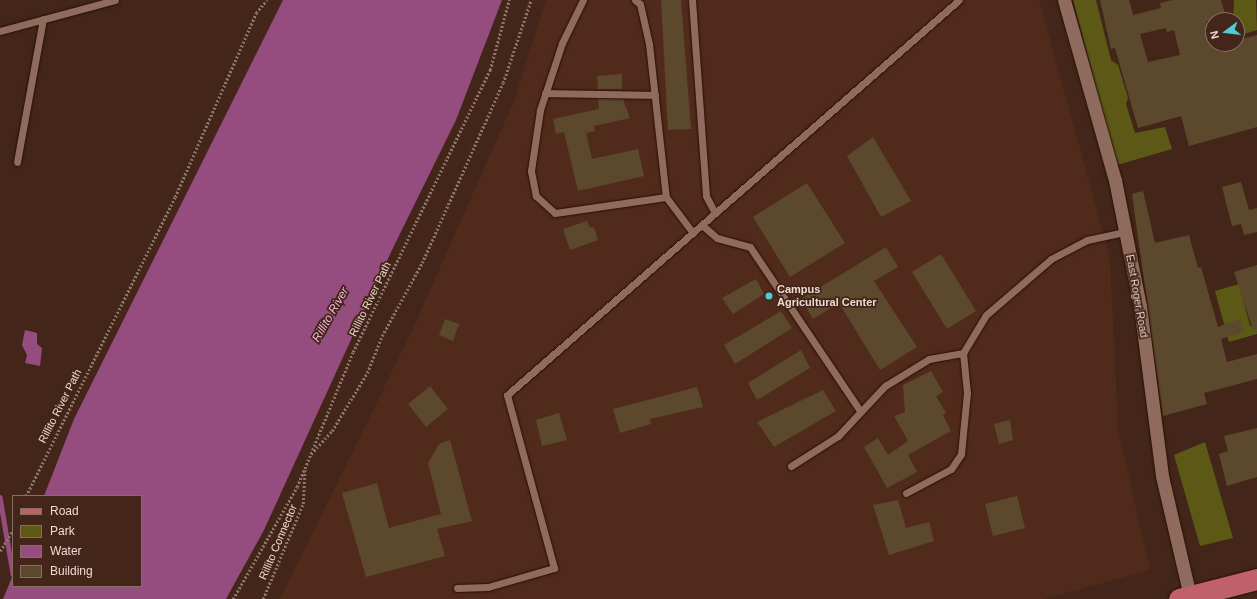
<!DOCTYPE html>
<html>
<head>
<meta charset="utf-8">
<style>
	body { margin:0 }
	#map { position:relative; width:1257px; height:599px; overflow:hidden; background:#432619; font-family:Arial,sans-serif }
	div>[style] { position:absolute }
	.built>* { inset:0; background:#502b1c }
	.green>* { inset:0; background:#5c5916 }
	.water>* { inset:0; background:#954c7e }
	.stream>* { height:4.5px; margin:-2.25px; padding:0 2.25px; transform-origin:2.25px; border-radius:2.25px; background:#954c7e }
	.building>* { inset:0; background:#5c482d }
	.path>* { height:2.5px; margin-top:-1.25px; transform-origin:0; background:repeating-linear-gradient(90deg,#8e756b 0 2px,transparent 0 4px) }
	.roads { filter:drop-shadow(0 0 1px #290e03) drop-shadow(0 0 1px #290e03) }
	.service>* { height:7px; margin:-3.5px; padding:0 3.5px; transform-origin:3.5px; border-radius:3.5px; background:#8e6b5d }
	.minor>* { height:13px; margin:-6.5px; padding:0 6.5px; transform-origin:6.5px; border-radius:6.5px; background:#8e6b5d }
	.primary>* { height:21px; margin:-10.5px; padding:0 10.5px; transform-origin:10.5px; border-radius:10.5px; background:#c06069 }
	.dots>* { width:11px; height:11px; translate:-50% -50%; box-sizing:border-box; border:2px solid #432619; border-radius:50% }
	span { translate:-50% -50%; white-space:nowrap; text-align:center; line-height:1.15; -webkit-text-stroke:3.5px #432619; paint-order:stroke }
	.poi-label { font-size:11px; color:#eedad2; font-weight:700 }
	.left { translate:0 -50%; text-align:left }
	.street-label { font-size:11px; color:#eedad2 }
	.water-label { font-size:12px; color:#f3b5dd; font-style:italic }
	.legend { position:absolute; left:12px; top:495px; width:130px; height:92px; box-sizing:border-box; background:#432619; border:1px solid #876e63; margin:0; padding:5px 7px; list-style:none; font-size:12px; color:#eedad2 }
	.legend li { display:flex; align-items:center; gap:8px; height:20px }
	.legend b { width:20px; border:1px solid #876e63 }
	.north { position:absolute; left:1205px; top:12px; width:40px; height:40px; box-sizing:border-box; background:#432619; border:1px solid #876e63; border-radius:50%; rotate:255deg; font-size:11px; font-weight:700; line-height:16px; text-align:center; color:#eedad2 }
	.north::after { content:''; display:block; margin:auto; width:14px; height:18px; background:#51ccd4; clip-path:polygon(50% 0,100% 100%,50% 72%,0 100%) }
</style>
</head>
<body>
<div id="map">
	<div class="built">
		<div style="clip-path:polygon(546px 0,1039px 0,1110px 258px,1118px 429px,1150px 570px,1044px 599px,280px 599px,410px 335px,514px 101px)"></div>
	</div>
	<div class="green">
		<div style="clip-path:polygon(1073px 0,1096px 0,1111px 60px,1118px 65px,1128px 98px,1126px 104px,1135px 133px,1165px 127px,1172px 149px,1117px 165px)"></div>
		<div style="clip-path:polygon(1234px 0,1256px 0,1257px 30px,1237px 36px,1237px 20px,1233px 20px)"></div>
		<div style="clip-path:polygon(1239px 284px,1250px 326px,1257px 325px,1257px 334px,1229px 342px,1215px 291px)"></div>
		<div style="clip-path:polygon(1205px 442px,1233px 538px,1200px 546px,1174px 455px)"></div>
	</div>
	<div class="water">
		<div style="clip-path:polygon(283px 0,502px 0,456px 120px,392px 250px,264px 530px,226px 599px,3px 599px,13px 575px,13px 586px,141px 586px,141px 496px,44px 496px,74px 419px)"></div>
		<div style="clip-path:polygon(25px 330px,37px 333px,37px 344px,42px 348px,40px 366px,25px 363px,27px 355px,22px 345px)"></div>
	</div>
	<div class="stream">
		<div style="left:0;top:497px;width:78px;rotate:80.4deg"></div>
	</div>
	<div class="building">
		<div style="clip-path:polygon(661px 0,681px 0,691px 129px,668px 130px)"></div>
		<div style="clip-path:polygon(evenodd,1100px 0,1129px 0,1133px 15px,1161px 8px,1160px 3px,1172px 0,1221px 0,1225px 14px,1206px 22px,1212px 44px,1240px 44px,1239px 40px,1257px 35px,1257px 127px,1189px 146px,1181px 116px,1138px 128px,1115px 48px,1111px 49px,1100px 0,1166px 28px,1167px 32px,1174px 30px,1180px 55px,1148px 62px,1140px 34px,1166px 28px)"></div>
		<div style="clip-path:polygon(622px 74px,622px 89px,598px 89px,597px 76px)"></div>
		<div style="clip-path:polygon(598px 99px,623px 99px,630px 118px,594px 126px,595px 131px,586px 133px,592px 159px,638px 149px,644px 176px,578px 191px,564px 132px,556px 134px,553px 119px,599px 109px)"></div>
		<div style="clip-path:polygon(873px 137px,911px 201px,881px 217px,847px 156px)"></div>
		<div style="clip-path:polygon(1241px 182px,1249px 210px,1257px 208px,1257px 232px,1244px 235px,1241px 224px,1232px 226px,1222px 187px)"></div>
		<div style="clip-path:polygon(807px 183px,845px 243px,790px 277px,753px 217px)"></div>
		<div style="clip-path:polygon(1143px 191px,1155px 243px,1189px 235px,1198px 268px,1201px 267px,1218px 327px,1240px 319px,1244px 332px,1221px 339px,1227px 362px,1257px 354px,1257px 379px,1204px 393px,1207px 404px,1163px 416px,1132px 194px)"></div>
		<div style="clip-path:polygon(587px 221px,590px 228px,594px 227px,598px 240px,570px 250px,563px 229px)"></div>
		<div style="clip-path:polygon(886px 247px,898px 267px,874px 281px,917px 347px,880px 370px,839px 303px,813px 319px,801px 299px)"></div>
		<div style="clip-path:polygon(941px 254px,976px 311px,947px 329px,912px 272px)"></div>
		<div style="clip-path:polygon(1257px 265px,1257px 329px,1253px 330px,1234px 272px)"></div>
		<div style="clip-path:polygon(756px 279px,764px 294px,733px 314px,722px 298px)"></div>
		<div style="clip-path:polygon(781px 311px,792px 328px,735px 364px,724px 345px)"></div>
		<div style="clip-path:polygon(445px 319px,459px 324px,453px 341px,439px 335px)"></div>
		<div style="clip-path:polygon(801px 350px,810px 368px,757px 400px,748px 383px)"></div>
		<div style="clip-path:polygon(931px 371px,943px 392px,936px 396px,946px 413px,943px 415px,951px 431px,908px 455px,917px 472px,887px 488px,864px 447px,878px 438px,888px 455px,908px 441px,894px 416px,905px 412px,903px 385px)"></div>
		<div style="clip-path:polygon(430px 386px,448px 409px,426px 427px,408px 404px)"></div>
		<div style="clip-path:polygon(697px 387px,703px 407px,650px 419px,651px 424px,620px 433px,613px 409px)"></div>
		<div style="clip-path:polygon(823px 390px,836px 411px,774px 447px,757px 422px)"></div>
		<div style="clip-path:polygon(559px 413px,567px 440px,542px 446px,536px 420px)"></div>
		<div style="clip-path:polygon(1010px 420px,1013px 440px,999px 444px,994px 424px)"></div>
		<div style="clip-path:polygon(1257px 428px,1257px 477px,1227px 486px,1219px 454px,1228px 451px,1224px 436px)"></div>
		<div style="clip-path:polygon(450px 440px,472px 521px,437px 529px,445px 556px,366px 577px,342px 493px,377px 483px,389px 528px,441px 514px,428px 463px,439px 444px)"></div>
		<div style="clip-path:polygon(1017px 496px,1025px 528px,993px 536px,985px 504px)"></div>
		<div style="clip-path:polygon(898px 500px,906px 528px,929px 522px,934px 541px,889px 555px,873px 505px)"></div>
	</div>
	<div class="path">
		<div style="left:311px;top:454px;width:31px;rotate:-48deg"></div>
		<div style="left:332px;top:431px;width:68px;rotate:-58.9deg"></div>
		<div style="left:367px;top:373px;width:40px;rotate:-68deg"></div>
		<div style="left:382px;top:336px;width:83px;rotate:-61.3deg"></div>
		<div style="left:422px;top:263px;width:197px;rotate:-65.8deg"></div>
		<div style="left:503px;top:83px;width:88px;rotate:-71.4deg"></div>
		<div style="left:26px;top:496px;width:334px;rotate:-63.5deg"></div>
		<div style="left:175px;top:197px;width:201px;rotate:-66.2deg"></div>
		<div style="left:256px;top:13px;width:17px;rotate:-50deg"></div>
		<div style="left:0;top:551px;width:25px;rotate:-58deg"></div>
		<div style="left:233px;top:599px;width:129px;rotate:-60.3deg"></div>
		<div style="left:297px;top:487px;width:146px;rotate:-67.5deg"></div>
		<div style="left:353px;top:352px;width:314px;rotate:-64.1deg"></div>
		<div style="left:490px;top:70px;width:73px;rotate:-74.8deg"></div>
		<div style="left:263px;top:599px;width:103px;rotate:-67.2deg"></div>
		<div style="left:303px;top:504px;width:34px;rotate:-87deg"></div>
	</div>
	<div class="roads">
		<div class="service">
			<div style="left:583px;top:0;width:48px;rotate:116deg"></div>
			<div style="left:562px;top:43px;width:71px;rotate:108.2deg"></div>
			<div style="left:540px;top:110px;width:62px;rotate:98.4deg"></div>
			<div style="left:531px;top:171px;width:25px;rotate:79deg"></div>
			<div style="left:536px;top:196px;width:25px;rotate:42deg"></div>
			<div style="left:555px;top:213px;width:112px;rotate:-8.2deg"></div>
			<div style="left:635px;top:0;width:6px;rotate:39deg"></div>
			<div style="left:640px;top:4px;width:41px;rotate:77.3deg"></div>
			<div style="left:649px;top:44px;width:154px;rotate:83.7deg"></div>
			<div style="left:666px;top:197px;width:45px;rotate:53.1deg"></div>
			<div style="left:692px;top:0;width:196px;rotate:85.9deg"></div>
			<div style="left:706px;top:196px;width:19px;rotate:62deg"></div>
			<div style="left:0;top:31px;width:119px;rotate:-15.1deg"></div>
			<div style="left:545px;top:93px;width:110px;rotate:1deg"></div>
			<div style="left:17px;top:162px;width:145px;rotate:-79.7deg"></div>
			<div style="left:702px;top:225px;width:20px;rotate:41deg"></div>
			<div style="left:717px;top:238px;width:34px;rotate:15deg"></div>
			<div style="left:750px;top:247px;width:197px;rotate:56.1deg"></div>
			<div style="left:791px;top:466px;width:56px;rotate:-32.6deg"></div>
			<div style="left:838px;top:436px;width:69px;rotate:-46.8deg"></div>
			<div style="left:885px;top:386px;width:52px;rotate:-31.5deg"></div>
			<div style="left:929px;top:359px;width:35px;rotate:-10deg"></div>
			<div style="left:906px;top:493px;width:51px;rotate:-28.1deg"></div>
			<div style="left:951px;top:469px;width:18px;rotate:-56deg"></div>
			<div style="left:961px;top:454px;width:61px;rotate:-84.4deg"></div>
			<div style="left:967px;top:393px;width:40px;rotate:-95.7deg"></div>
			<div style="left:963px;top:353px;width:44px;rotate:-58.8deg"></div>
			<div style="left:986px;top:315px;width:86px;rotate:-40.7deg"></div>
			<div style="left:1051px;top:259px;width:41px;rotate:-27.8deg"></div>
			<div style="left:1087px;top:240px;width:40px;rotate:-12deg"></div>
			<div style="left:457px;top:588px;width:31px;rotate:-2deg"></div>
			<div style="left:488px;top:587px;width:69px;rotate:-16.1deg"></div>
			<div style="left:554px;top:568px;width:179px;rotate:-105.2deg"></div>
			<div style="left:507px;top:395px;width:600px;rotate:-41.15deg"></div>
		</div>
		<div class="minor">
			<div style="left:1064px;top:0;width:187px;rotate:74.2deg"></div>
			<div style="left:1115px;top:180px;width:128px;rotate:78.8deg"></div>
			<div style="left:1140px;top:306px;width:171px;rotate:82.6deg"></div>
			<div style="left:1162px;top:476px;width:123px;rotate:76.9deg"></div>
		</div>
		<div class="primary">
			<div style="left:1179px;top:599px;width:81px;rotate:-14.4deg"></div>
		</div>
	</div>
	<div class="dots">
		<div style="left:769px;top:296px;background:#51ccd4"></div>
	</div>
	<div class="poi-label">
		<span class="left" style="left:777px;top:296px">Campus<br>Agricultural Center</span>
	</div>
	<div class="street-label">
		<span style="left:1137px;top:296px;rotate:80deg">East Roger Road</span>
		<span style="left:370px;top:299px;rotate:-64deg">Rillito River Path</span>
		<span style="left:60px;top:406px;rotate:-63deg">Rillito River Path</span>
		<span style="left:278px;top:542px;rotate:-67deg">Rillito Connector</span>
	</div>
	<div class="water-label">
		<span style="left:331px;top:315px;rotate:-60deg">Rillito River</span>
	</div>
	<ul class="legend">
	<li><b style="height:5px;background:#c06069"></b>Road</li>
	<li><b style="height:11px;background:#5c5916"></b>Park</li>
	<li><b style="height:11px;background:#954c7e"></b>Water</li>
	<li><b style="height:11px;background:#5c482d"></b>Building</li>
	</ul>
	<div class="north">N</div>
</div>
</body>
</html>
